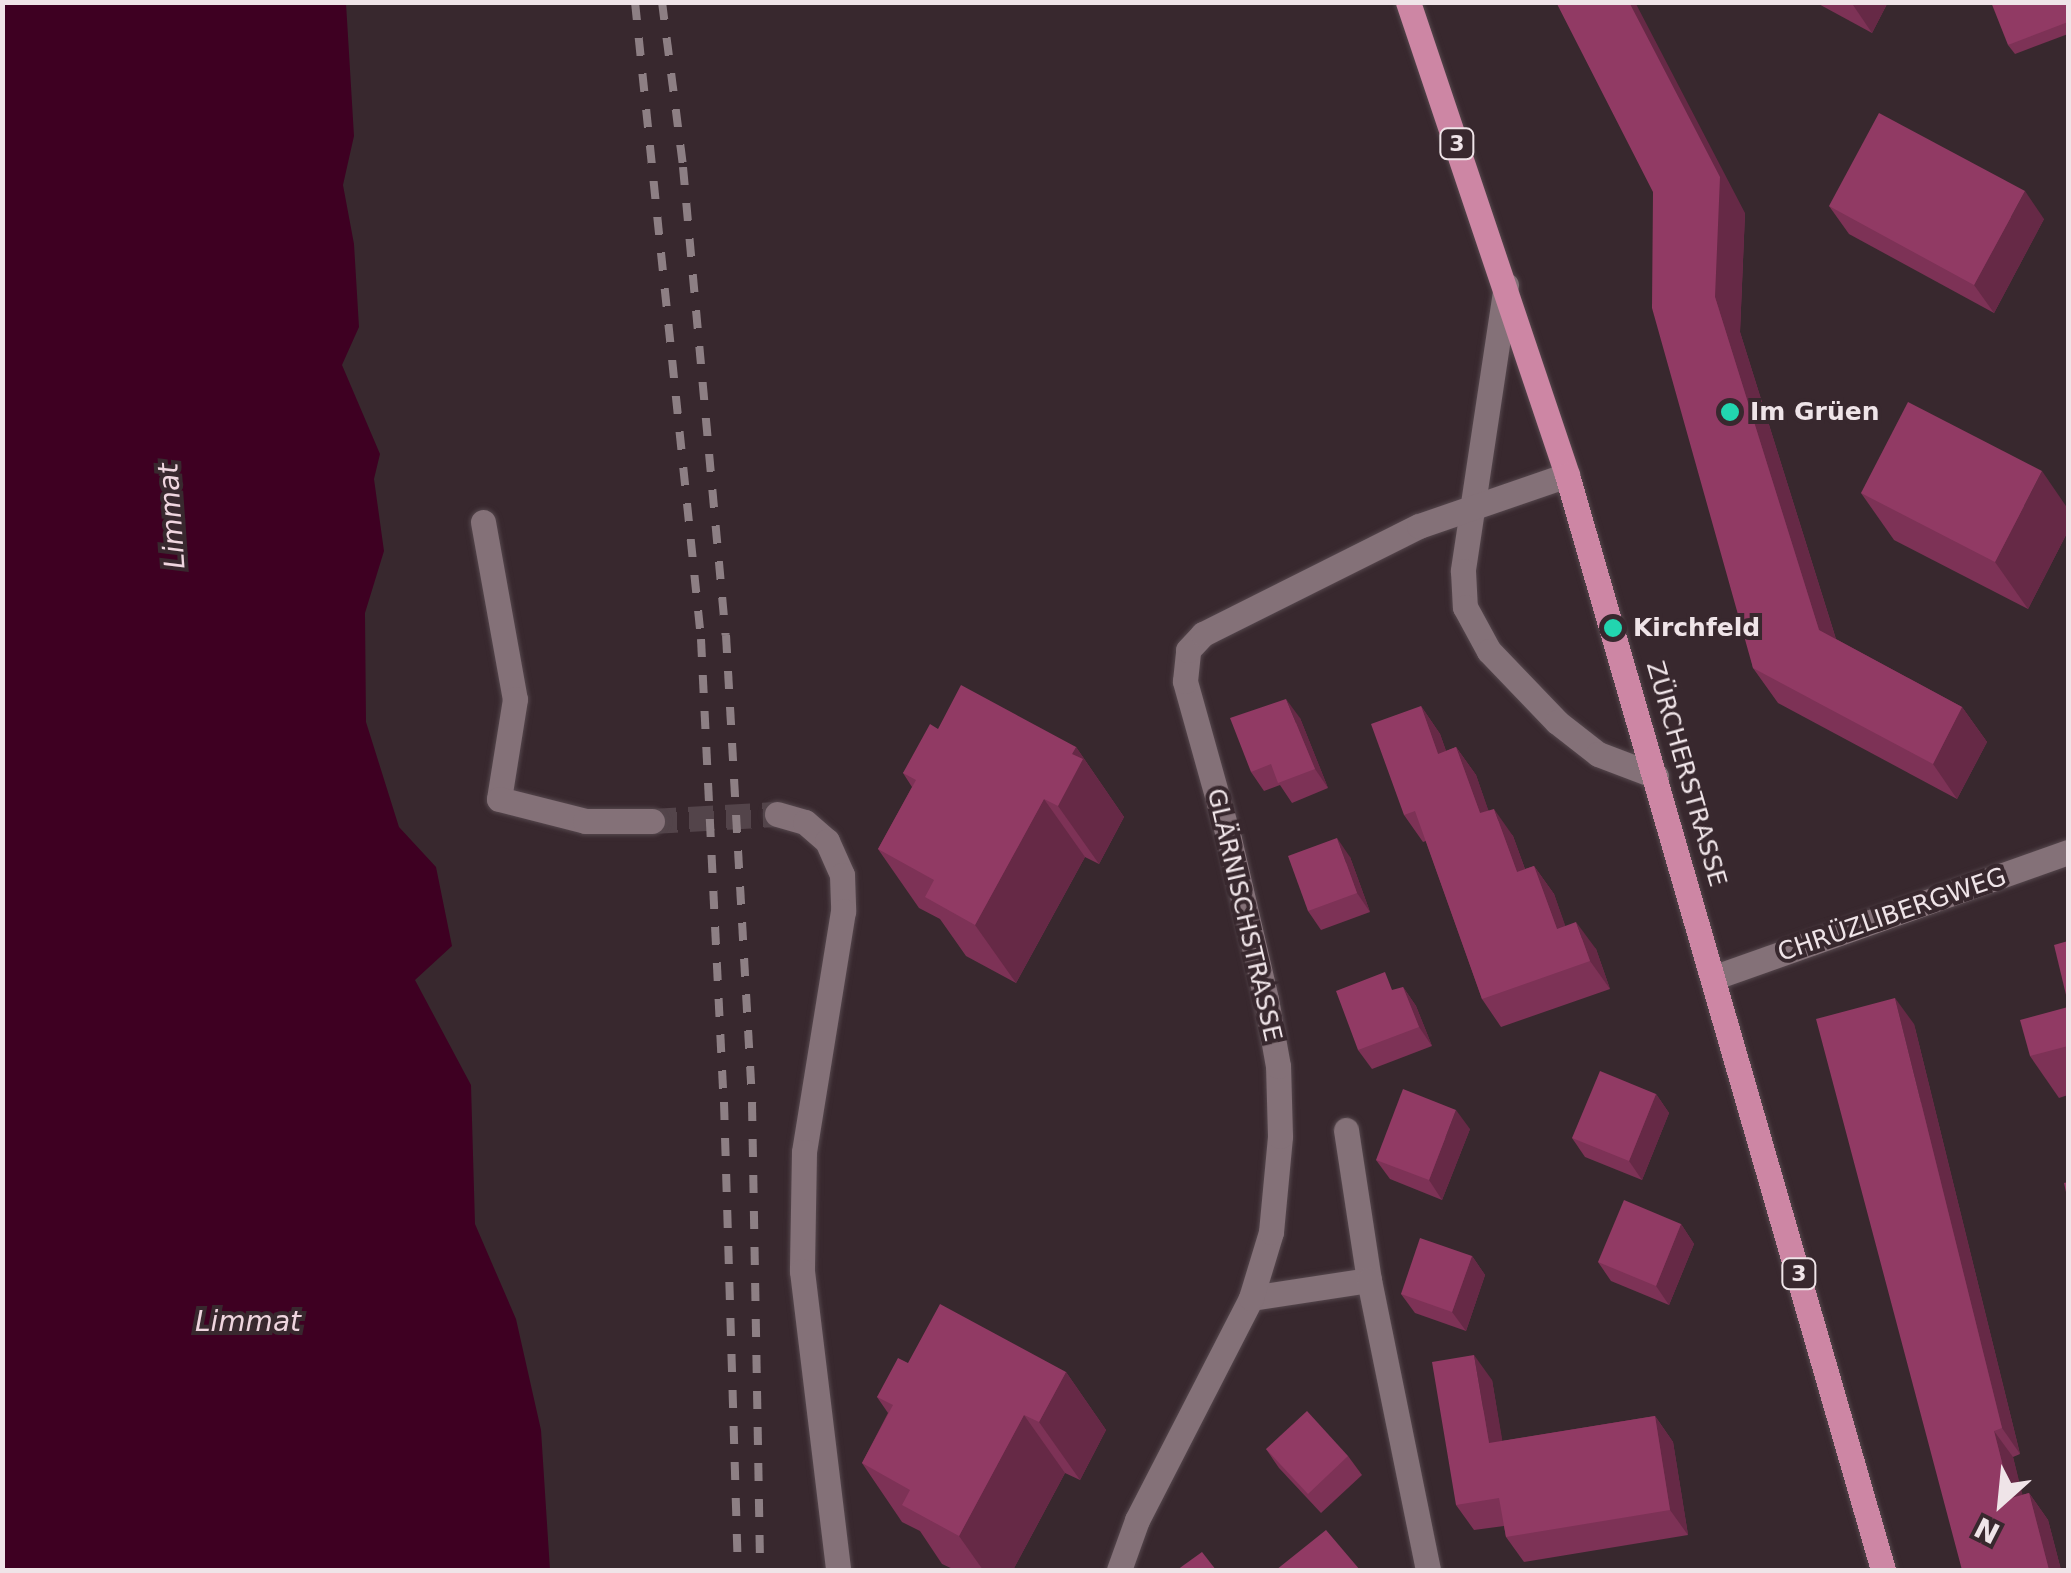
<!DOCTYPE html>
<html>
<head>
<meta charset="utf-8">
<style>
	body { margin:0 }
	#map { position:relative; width:2071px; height:1573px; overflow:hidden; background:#38282e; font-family:"DejaVu Sans",sans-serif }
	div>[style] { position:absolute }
	.water>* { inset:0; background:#3e0022 }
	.minor-tunnel>* { height:25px; margin-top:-12.5px; transform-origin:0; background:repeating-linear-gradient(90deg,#53444a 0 25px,transparent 0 37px) }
	.roads { filter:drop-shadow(0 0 2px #55474d) drop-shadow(0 0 2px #55474d) }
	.minor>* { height:25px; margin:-12.5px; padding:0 12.5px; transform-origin:12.5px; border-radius:12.5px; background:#847178 }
	.major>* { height:25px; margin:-12.5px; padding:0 12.5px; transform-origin:12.5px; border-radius:12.5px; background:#cd86a4 }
	.rail>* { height:8px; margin-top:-4px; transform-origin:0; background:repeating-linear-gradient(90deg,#8d7f84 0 18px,transparent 0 36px) }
	.wall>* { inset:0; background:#7d3256 }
	.shaded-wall>* { inset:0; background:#662946 }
	.building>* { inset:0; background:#913a64 }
	.dots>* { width:28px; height:28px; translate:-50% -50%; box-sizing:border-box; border:5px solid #38282e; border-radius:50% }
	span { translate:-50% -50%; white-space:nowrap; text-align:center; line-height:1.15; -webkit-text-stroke:8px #38282e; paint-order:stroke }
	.shield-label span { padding:2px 8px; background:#38282e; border:2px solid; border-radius:8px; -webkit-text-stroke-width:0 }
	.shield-label { font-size:22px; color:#efe4e8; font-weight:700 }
	.poi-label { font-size:25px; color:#efe4e8; font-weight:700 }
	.left { translate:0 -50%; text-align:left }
	.street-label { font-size:25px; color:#efe4e8 }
	.water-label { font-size:28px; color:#efd5df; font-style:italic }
	.frame { position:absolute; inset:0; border:5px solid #efe4e8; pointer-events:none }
	.north { position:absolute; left:1951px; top:1453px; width:100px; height:100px; -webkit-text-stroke:8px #38282e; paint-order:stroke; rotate:207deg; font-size:28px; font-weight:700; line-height:40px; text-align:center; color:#efe4e8 }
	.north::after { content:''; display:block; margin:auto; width:35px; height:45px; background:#efe4e8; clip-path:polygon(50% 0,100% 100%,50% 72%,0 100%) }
</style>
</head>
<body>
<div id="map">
	<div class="water">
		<div style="clip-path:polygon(3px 2px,346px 3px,354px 136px,343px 185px,354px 244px,359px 327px,342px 365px,380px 454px,374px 479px,384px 551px,365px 613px,366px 722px,399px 827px,436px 867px,452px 946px,415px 980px,471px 1085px,475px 1224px,516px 1319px,541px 1430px,550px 1570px,3px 1570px)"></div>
	</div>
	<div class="minor-tunnel">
		<div style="left:652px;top:821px;width:125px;rotate:-3.2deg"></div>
	</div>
	<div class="roads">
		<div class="minor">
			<div style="left:1506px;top:285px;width:289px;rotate:98.6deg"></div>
			<div style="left:1463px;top:571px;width:36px;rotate:87deg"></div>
			<div style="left:1465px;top:607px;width:50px;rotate:61.4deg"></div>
			<div style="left:1489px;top:651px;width:98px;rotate:46.2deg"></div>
			<div style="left:1557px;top:722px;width:52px;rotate:38deg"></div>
			<div style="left:1598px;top:754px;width:62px;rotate:20.8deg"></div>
			<div style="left:483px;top:522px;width:180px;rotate:79.8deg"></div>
			<div style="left:515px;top:699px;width:101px;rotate:99.1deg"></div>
			<div style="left:499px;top:799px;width:89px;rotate:14.3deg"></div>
			<div style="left:585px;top:821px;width:67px"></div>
			<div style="left:777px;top:814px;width:29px;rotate:16deg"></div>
			<div style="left:805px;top:822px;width:29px;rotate:41deg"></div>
			<div style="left:827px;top:841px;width:37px;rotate:66deg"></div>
			<div style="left:842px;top:875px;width:36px;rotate:88deg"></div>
			<div style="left:843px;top:911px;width:244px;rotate:99.2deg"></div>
			<div style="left:804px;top:1152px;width:119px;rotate:91deg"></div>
			<div style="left:802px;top:1271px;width:301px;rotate:83.1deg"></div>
			<div style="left:1715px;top:977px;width:374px;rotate:-19.5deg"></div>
			<div style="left:1346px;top:1130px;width:152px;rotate:81.3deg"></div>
			<div style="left:1251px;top:1298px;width:119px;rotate:-8.7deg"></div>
			<div style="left:1369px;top:1280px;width:296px;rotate:78.5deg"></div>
			<div style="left:1119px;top:1570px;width:53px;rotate:-70.2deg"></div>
			<div style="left:1137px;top:1520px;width:250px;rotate:-62.8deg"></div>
			<div style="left:1251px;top:1298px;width:69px;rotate:-73.1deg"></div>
			<div style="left:1271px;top:1232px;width:96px;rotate:-84.6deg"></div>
			<div style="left:1280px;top:1136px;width:70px;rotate:-91.6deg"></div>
			<div style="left:1278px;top:1066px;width:68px;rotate:-100.2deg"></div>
			<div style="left:1266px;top:999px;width:164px;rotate:-103deg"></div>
			<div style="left:1229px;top:839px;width:164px;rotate:-105.6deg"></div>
			<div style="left:1185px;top:681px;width:31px;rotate:-84deg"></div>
			<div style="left:1188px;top:650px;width:22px;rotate:-47deg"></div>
			<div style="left:1203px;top:634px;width:241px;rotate:-26.6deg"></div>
			<div style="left:1419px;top:526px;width:157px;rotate:-19deg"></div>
		</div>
		<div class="major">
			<div style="left:1408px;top:2px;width:499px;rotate:71.4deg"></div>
			<div style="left:1567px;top:475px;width:1140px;rotate:73.9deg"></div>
		</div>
	</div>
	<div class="rail">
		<div style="left:635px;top:2px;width:640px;rotate:84.08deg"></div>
		<div style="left:701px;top:639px;width:464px;rotate:87.2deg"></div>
		<div style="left:724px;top:1102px;width:468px;rotate:88.3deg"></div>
		<div style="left:662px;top:2px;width:166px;rotate:82.7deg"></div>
		<div style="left:683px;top:167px;width:470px;rotate:84.8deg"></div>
		<div style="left:726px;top:635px;width:469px;rotate:86.8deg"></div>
		<div style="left:752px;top:1103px;width:467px;rotate:89deg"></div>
	</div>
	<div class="wall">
		<div style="clip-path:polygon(1815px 2px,1888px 2px,1872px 33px)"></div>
		<div style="clip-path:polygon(2068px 2px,2068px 34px,2015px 54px,2008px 45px)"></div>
		<div style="clip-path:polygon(1653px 192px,1745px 213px,1740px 332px,1836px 639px,1962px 707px,1987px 742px,1957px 799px,1778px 703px,1753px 668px)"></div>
		<div style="clip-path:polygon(1829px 206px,2044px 219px,1994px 313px,1849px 234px)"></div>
		<div style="clip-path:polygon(1861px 493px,2068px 509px,2068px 531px,2028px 609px,1894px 540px)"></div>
		<div style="clip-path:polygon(1421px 706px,1440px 734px,1446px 751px,1456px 747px,1476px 775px,1488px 810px,1513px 836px,1525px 869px,1534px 866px,1554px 894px,1565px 926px,1596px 949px,1610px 989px,1501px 1027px,1482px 999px,1426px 841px,1423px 842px,1404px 815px)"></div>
		<div style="clip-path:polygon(1300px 718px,1328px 788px,1292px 803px,1280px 785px,1264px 791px,1251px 772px)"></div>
		<div style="clip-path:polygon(938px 729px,1076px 747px,1124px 817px,1099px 864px,1085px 857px,1016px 983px,966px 956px,940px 919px,919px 908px,878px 849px,912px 787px,903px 773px)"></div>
		<div style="clip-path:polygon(1350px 857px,1370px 912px,1321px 930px,1308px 911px)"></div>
		<div style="clip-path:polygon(1403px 987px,1416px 1006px,1432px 1046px,1372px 1069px,1358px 1050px)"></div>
		<div style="clip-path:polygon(2068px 1007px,2068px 1095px,2059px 1098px,2030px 1056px)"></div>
		<div style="clip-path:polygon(1914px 1024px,2020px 1454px,2013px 1457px,2022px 1495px,2029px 1493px,2048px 1520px,2061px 1570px,1962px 1570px)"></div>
		<div style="clip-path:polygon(1656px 1094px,1669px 1113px,1642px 1180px,1585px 1157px,1572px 1138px)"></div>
		<div style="clip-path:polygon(1470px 1129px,1442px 1200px,1390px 1179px,1376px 1160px)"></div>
		<div style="clip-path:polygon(1681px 1224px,1694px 1244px,1669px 1305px,1611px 1281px,1598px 1262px)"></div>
		<div style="clip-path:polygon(1472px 1256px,1485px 1275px,1466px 1331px,1415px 1313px,1401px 1294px)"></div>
		<div style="clip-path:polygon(908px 1363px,1066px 1372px,1106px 1430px,1080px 1480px,1065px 1473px,1013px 1570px,955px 1570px,942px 1564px,920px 1531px,902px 1522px,862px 1463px,888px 1413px,877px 1397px)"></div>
		<div style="clip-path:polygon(1492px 1380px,1502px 1441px,1655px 1416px,1673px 1442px,1688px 1535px,1524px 1562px,1506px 1537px,1504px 1526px,1474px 1530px,1456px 1505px)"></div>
		<div style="clip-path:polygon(1266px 1449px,1348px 1456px,1362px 1475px,1321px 1513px,1279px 1468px)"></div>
	</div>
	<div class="shaded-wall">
		<div style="clip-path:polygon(1629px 2px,1635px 2px,1745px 213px,1740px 332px,1844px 665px,1819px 630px,1715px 297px)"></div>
		<div style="clip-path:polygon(1854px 2px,1888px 2px,1872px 33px,1853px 5px)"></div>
		<div style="clip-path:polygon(2025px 191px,2044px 219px,1994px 313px,1974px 285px)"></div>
		<div style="clip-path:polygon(2042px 471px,2068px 509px,2068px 531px,2028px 609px,1995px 562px)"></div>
		<div style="clip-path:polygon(1286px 699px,1300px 718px,1328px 788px,1315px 769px)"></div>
		<div style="clip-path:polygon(1421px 706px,1440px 734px,1457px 782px,1438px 754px)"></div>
		<div style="clip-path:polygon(1962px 707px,1987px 742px,1957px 799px,1933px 764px)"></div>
		<div style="clip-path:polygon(1076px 747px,1124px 817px,1099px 864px,1058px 806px,1072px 754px)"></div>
		<div style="clip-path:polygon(1456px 747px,1476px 775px,1499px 841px,1480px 813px)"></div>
		<div style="clip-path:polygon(1044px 799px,1085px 857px,1016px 983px,975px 925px)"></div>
		<div style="clip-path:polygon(1494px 809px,1513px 836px,1536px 900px,1517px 872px)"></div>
		<div style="clip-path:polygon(1337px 838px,1350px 857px,1370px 912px,1357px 893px)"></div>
		<div style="clip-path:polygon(1534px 866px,1554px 894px,1576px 956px,1557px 929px)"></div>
		<div style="clip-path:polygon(1576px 922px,1596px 949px,1610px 989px,1590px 961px)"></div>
		<div style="clip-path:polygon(1403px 987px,1416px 1006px,1432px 1046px,1419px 1027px)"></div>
		<div style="clip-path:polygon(1895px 998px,1914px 1024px,2020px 1454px,2002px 1428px)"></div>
		<div style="clip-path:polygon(1656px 1094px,1669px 1113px,1642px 1180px,1629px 1161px)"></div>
		<div style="clip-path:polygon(1456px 1110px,1470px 1129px,1442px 1200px,1429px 1180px)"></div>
		<div style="clip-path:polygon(1681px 1224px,1694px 1244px,1669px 1305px,1656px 1286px)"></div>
		<div style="clip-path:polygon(1472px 1256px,1485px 1275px,1466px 1331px,1452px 1312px)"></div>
		<div style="clip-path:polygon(1474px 1355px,1492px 1380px,1507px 1468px,1489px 1443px)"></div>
		<div style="clip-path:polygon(1066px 1372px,1106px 1430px,1080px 1480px,1039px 1422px)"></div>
		<div style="clip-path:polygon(1024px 1415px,1065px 1473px,1013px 1570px,983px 1570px,959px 1536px)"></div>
		<div style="clip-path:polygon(1655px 1416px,1673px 1442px,1688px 1535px,1670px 1510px)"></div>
		<div style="clip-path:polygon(1994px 1431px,2013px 1457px,2030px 1524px,2011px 1498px)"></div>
		<div style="clip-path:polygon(2029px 1493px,2048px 1520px,2061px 1570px,2049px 1570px)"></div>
	</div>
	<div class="building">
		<div style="clip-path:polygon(1556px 2px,1629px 2px,1720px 177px,1715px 297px,1819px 630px,1962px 707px,1933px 764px,1753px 668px,1652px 308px,1653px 192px)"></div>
		<div style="clip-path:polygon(1991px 2px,2068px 2px,2068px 22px,2008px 45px)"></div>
		<div style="clip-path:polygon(1879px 113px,2025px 191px,1974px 285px,1829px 206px)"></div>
		<div style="clip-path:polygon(1908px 402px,2042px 471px,1995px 562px,1861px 493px)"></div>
		<div style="clip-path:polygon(961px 685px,1076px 747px,1072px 754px,1083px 759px,1058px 806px,1044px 799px,975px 925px,925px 897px,934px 880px,878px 849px,916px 780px,903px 773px,930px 724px,938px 729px)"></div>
		<div style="clip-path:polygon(1286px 699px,1315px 769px,1278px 783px,1271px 764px,1251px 772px,1230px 718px)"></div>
		<div style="clip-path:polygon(1421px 706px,1438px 754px,1456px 747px,1480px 813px,1494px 809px,1517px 872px,1534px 866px,1557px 929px,1576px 922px,1590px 961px,1482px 999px,1415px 811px,1404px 815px,1371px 724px)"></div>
		<div style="clip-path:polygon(1337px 838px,1357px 893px,1308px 911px,1288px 856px)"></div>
		<div style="clip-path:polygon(2068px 941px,2068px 1003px,2054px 945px)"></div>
		<div style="clip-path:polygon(1385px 972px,1392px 990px,1403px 987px,1419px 1027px,1358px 1050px,1336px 991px)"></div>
		<div style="clip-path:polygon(1895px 998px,2002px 1428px,1994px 1431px,2011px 1498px,2029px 1493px,2049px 1570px,1962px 1570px,1816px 1019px)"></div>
		<div style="clip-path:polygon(2068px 1007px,2068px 1046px,2030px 1056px,2020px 1020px)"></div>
		<div style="clip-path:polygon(1600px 1071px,1656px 1094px,1629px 1161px,1572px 1138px)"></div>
		<div style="clip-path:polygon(1403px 1089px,1456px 1110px,1429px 1180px,1376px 1160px)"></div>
		<div style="clip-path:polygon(2068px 1182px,2068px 1201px,2064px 1183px)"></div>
		<div style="clip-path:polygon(1624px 1200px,1681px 1224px,1656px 1286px,1598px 1262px)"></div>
		<div style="clip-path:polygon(1420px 1238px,1472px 1256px,1452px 1312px,1401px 1294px)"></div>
		<div style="clip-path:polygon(940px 1304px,1066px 1372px,1039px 1422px,1024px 1415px,959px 1536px,902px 1505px,910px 1490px,862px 1463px,893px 1405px,877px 1397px,898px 1358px,908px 1363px)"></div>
		<div style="clip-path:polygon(1474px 1355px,1489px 1443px,1655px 1416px,1670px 1510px,1506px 1537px,1499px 1498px,1456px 1505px,1432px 1362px)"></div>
		<div style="clip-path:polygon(1307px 1411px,1348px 1456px,1308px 1494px,1266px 1449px)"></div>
		<div style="clip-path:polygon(1326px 1530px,1360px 1570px,1276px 1570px)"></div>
		<div style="clip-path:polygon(1202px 1552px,1216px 1570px,1177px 1570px)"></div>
	</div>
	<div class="dots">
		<div style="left:1730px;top:412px;background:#22d5af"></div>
		<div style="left:1613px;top:628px;background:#22d5af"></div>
	</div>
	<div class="shield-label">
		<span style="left:1457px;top:144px">3</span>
		<span style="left:1799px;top:1274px">3</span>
	</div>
	<div class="poi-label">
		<span class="left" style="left:1750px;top:412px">Im Grüen</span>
		<span class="left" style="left:1633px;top:628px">Kirchfeld</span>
	</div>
	<div class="street-label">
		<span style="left:1686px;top:774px;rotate:74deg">ZÜRCHERSTRASSE</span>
		<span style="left:1244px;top:915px;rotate:77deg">GLÄRNISCHSTRASSE</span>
		<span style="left:1892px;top:915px;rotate:-19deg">CHRÜZLIBERGWEG</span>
	</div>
	<div class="water-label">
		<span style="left:172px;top:516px;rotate:-94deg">Limmat</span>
		<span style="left:248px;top:1322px">Limmat</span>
	</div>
	<div class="frame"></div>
	<div class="north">N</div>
</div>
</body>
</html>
